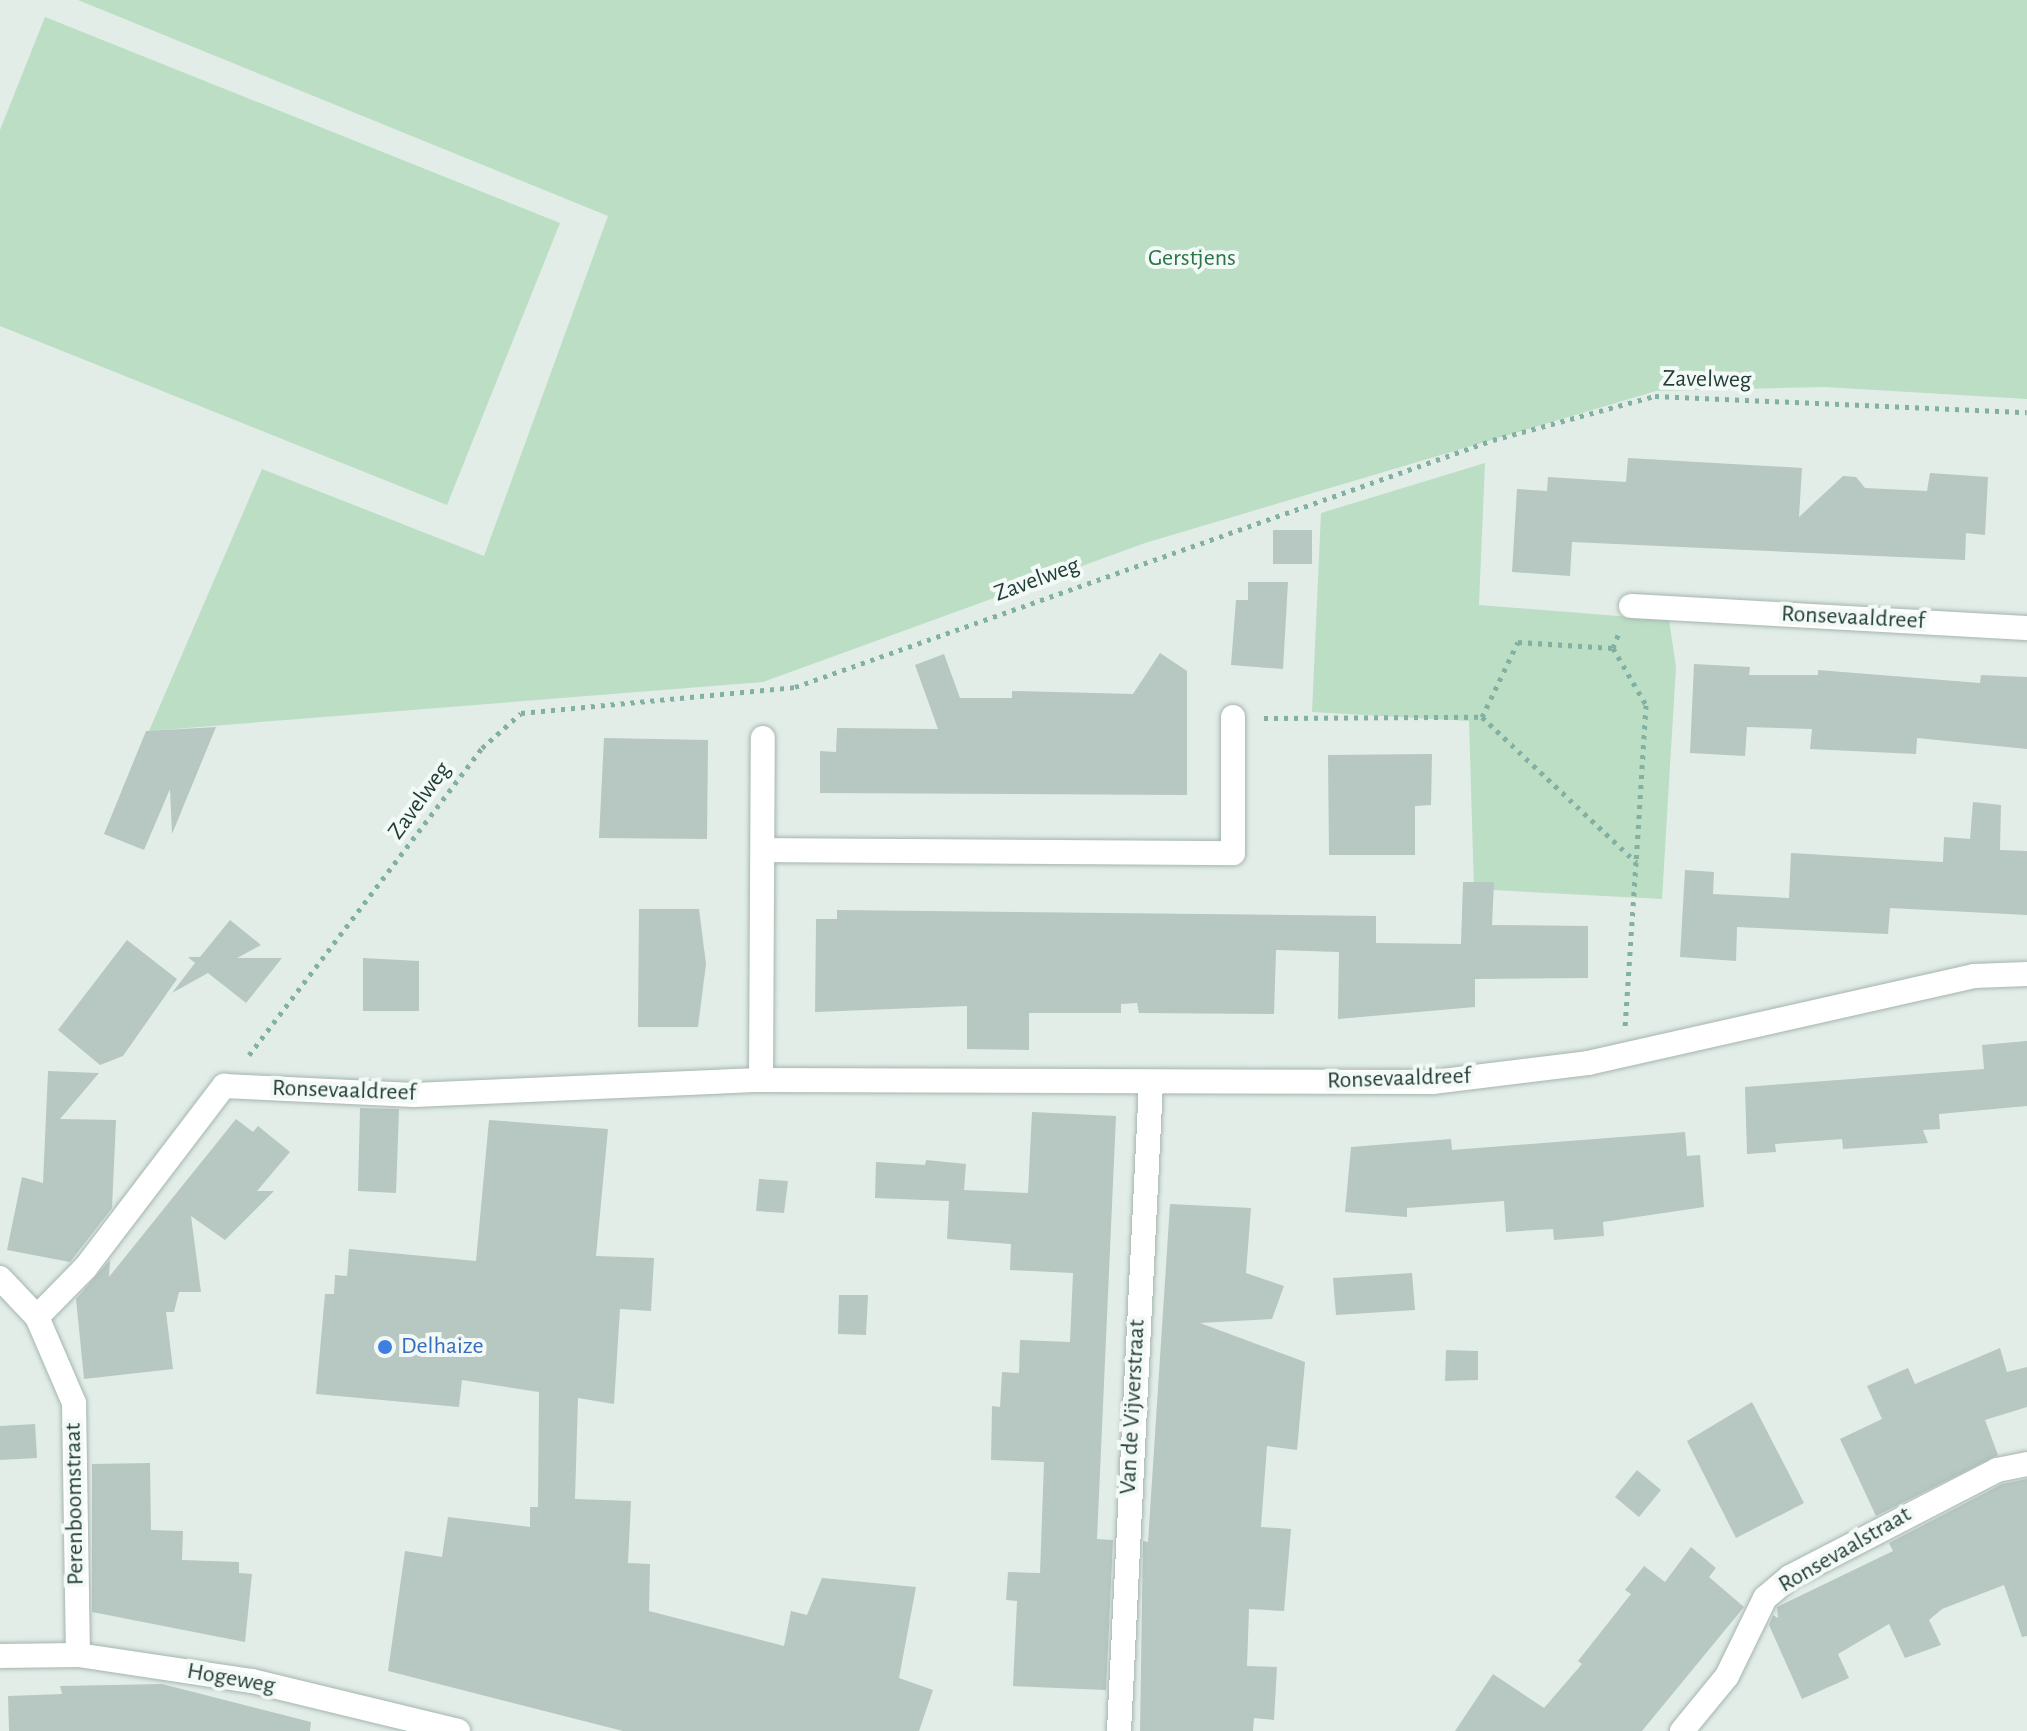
<!DOCTYPE html>
<html>
<head>
<meta charset="utf-8">
<style>
	body { margin:0 }
	#map { position:relative; width:2027px; height:1731px; overflow:hidden; background:#e2ede8; font-family:"Alegreya Sans",sans-serif }
	div>[style] { position:absolute }
	.green>* { inset:0; background:#bbdec4 }
	.building>* { inset:0; background:#b7c7c1 }
	.path>* { height:5px; margin-top:-2.5px; transform-origin:0; background:repeating-linear-gradient(90deg,#82b0a2 0 4px,transparent 0 10px) }
	.roads { filter:drop-shadow(0 0 2px #a5b5af) drop-shadow(0 0 2px #a5b5af) }
	.minor>* { height:24px; margin:-12px; padding:0 12px; transform-origin:12px; border-radius:12px; background:#fff }
	.tertiary>* { height:24px; margin:-12px; padding:0 12px; transform-origin:12px; border-radius:12px; background:#fff }
	.dots>* { width:22px; height:22px; translate:-50% -50%; box-sizing:border-box; border:4px solid #f3f9f6; border-radius:50% }
	span { translate:-50% -50%; white-space:nowrap; text-align:center; line-height:1.15; -webkit-text-stroke:8px #f3f9f6; paint-order:stroke }
	.park-label { font-size:24px; color:#2c7548 }
	.street-label { font-size:24px; color:#223e36 }
	.shop-label { font-size:24px; color:#366cbe }
	.left { translate:0 -50%; text-align:left }
</style>
</head>
<body>
<div id="map">
	<div class="green">
		<div style="clip-path:polygon(78px 0,2027px 0,2027px 399px,1825px 387px,1656px 391px,1145px 543px,763px 682px,149px 731px,262px 469px,484px 556px,608px 216px)"></div>
		<div style="clip-path:polygon(45px 17px,560px 223px,447px 505px,0 326px,0 130px)"></div>
		<div style="clip-path:polygon(1485px 463px,1479px 605px,1669px 620px,1676px 667px,1662px 899px,1474px 889px,1469px 721px,1312px 712px,1321px 513px)"></div>
	</div>
	<div class="building">
		<div style="clip-path:polygon(1628px 458px,1802px 468px,1799px 517px,1843px 476px,1856px 477px,1865px 488px,1927px 491px,1930px 473px,1988px 477px,1985px 535px,1966px 533px,1965px 560px,1572px 542px,1570px 576px,1512px 572px,1517px 489px,1547px 491px,1548px 477px,1626px 482px)"></div>
		<div style="clip-path:polygon(1273px 530px,1312px 530px,1312px 564px,1273px 564px)"></div>
		<div style="clip-path:polygon(1248px 582px,1288px 582px,1283px 669px,1231px 665px,1236px 600px,1248px 600px)"></div>
		<div style="clip-path:polygon(1160px 653px,1187px 671px,1187px 795px,820px 793px,820px 751px,836px 752px,837px 728px,938px 729px,915px 665px,944px 654px,960px 698px,1012px 698px,1012px 691px,1133px 694px)"></div>
		<div style="clip-path:polygon(1694px 664px,1750px 667px,1749px 675px,1818px 675px,1818px 670px,1980px 683px,1981px 675px,2027px 677px,2027px 749px,1917px 738px,1916px 754px,1810px 749px,1812px 729px,1747px 727px,1745px 756px,1690px 753px)"></div>
		<div style="clip-path:polygon(216px 727px,172px 834px,170px 789px,144px 850px,104px 834px,146px 731px)"></div>
		<div style="clip-path:polygon(604px 738px,708px 740px,707px 839px,599px 838px)"></div>
		<div style="clip-path:polygon(1432px 754px,1431px 805px,1415px 806px,1415px 855px,1329px 855px,1328px 755px)"></div>
		<div style="clip-path:polygon(1973px 802px,2001px 805px,2000px 850px,2027px 851px,2027px 915px,1890px 908px,1888px 934px,1737px 927px,1736px 961px,1680px 957px,1685px 870px,1714px 872px,1713px 894px,1789px 898px,1791px 853px,1943px 862px,1944px 837px,1970px 839px)"></div>
		<div style="clip-path:polygon(1463px 882px,1494px 882px,1492px 925px,1588px 926px,1588px 978px,1475px 979px,1475px 1007px,1338px 1019px,1339px 952px,1276px 950px,1274px 1014px,1139px 1013px,1137px 1003px,1121px 1004px,1121px 1013px,1029px 1013px,1029px 1050px,967px 1049px,967px 1006px,815px 1012px,816px 919px,837px 919px,837px 910px,1376px 916px,1376px 943px,1461px 944px)"></div>
		<div style="clip-path:polygon(639px 909px,699px 909px,706px 964px,698px 1027px,638px 1027px)"></div>
		<div style="clip-path:polygon(230px 920px,261px 945px,237px 958px,282px 958px,246px 1003px,208px 973px,172px 993px,195px 963px,188px 957px,200px 957px)"></div>
		<div style="clip-path:polygon(127px 940px,177px 979px,123px 1056px,100px 1065px,58px 1030px)"></div>
		<div style="clip-path:polygon(363px 958px,419px 961px,419px 1011px,363px 1011px)"></div>
		<div style="clip-path:polygon(2027px 1041px,2027px 1106px,1939px 1114px,1940px 1129px,1923px 1130px,1928px 1143px,1843px 1149px,1842px 1139px,1775px 1144px,1776px 1152px,1747px 1154px,1745px 1087px,1984px 1069px,1982px 1045px)"></div>
		<div style="clip-path:polygon(48px 1071px,99px 1073px,60px 1119px,116px 1120px,112px 1208px,70px 1262px,7px 1250px,22px 1177px,43px 1183px)"></div>
		<div style="clip-path:polygon(360px 1108px,399px 1109px,396px 1193px,358px 1191px)"></div>
		<div style="clip-path:polygon(1032px 1112px,1116px 1116px,1097px 1539px,1113px 1540px,1106px 1690px,1013px 1686px,1017px 1601px,1006px 1600px,1008px 1572px,1040px 1573px,1044px 1462px,991px 1460px,992px 1406px,1000px 1407px,1002px 1372px,1019px 1373px,1020px 1340px,1070px 1342px,1073px 1273px,1010px 1270px,1011px 1244px,947px 1239px,949px 1201px,875px 1198px,876px 1162px,925px 1165px,926px 1160px,966px 1164px,964px 1190px,1028px 1193px)"></div>
		<div style="clip-path:polygon(236px 1119px,253px 1132px,258px 1126px,290px 1152px,257px 1191px,274px 1191px,225px 1240px,191px 1216px,201px 1292px,179px 1292px,174px 1312px,166px 1312px,173px 1369px,84px 1379px,76px 1299px,110px 1260px,109px 1277px)"></div>
		<div style="clip-path:polygon(489px 1120px,608px 1129px,596px 1256px,654px 1258px,651px 1311px,620px 1309px,614px 1404px,578px 1398px,575px 1499px,631px 1501px,628px 1563px,650px 1564px,649px 1611px,784px 1646px,791px 1611px,807px 1615px,822px 1578px,916px 1587px,899px 1678px,933px 1690px,919px 1731px,623px 1731px,388px 1671px,405px 1551px,442px 1557px,448px 1517px,530px 1527px,530px 1507px,538px 1507px,539px 1392px,462px 1380px,459px 1407px,316px 1394px,325px 1294px,334px 1294px,335px 1275px,347px 1276px,349px 1249px,476px 1261px)"></div>
		<div style="clip-path:polygon(1685px 1132px,1687px 1156px,1700px 1155px,1704px 1207px,1603px 1222px,1604px 1236px,1554px 1240px,1553px 1229px,1506px 1232px,1504px 1201px,1407px 1208px,1407px 1217px,1345px 1212px,1351px 1147px,1451px 1139px,1452px 1150px)"></div>
		<div style="clip-path:polygon(759px 1179px,788px 1181px,784px 1213px,756px 1211px)"></div>
		<div style="clip-path:polygon(1170px 1204px,1251px 1208px,1246px 1273px,1284px 1286px,1272px 1319px,1200px 1323px,1305px 1362px,1297px 1450px,1267px 1446px,1261px 1527px,1291px 1529px,1284px 1611px,1249px 1609px,1247px 1666px,1277px 1667px,1274px 1720px,1254px 1718px,1253px 1731px,1140px 1731px,1143px 1541px,1148px 1542px)"></div>
		<div style="clip-path:polygon(1412px 1273px,1415px 1310px,1336px 1315px,1333px 1278px)"></div>
		<div style="clip-path:polygon(839px 1295px,868px 1295px,866px 1335px,838px 1334px)"></div>
		<div style="clip-path:polygon(2000px 1348px,2007px 1372px,2027px 1367px,2027px 1407px,1985px 1420px,1998px 1455px,1876px 1516px,1840px 1439px,1882px 1419px,1867px 1386px,1908px 1368px,1915px 1384px)"></div>
		<div style="clip-path:polygon(1446px 1350px,1478px 1351px,1478px 1380px,1445px 1381px)"></div>
		<div style="clip-path:polygon(1752px 1402px,1804px 1503px,1736px 1538px,1687px 1441px)"></div>
		<div style="clip-path:polygon(35px 1424px,37px 1458px,0 1460px,0 1426px)"></div>
		<div style="clip-path:polygon(150px 1463px,151px 1530px,183px 1531px,182px 1560px,239px 1562px,239px 1573px,252px 1574px,245px 1642px,92px 1612px,92px 1464px)"></div>
		<div style="clip-path:polygon(1637px 1470px,1661px 1490px,1639px 1517px,1615px 1497px)"></div>
		<div style="clip-path:polygon(2027px 1479px,2027px 1636px,2022px 1637px,2004px 1585px,1942px 1609px,1929px 1620px,1941px 1645px,1905px 1658px,1889px 1624px,1838px 1654px,1849px 1678px,1802px 1699px,1769px 1625px,1773px 1615px,1778px 1618px,1777px 1607px,1893px 1551px,1889px 1543px,2002px 1484px)"></div>
		<div style="clip-path:polygon(1691px 1547px,1716px 1568px,1709px 1577px,1744px 1607px,1642px 1731px,1455px 1731px,1493px 1674px,1544px 1708px,1582px 1664px,1578px 1661px,1631px 1594px,1625px 1590px,1644px 1566px,1665px 1582px)"></div>
		<div style="clip-path:polygon(162px 1684px,311px 1722px,310px 1731px,9px 1731px,8px 1696px,62px 1694px,60px 1686px)"></div>
	</div>
	<div class="path">
		<div style="left:1613px;top:648px;width:66px;rotate:59.9deg"></div>
		<div style="left:1646px;top:705px;width:157px;rotate:93.6deg"></div>
		<div style="left:1482px;top:717px;width:212px;rotate:43.3deg"></div>
		<div style="left:1636px;top:862px;width:164px;rotate:93.8deg"></div>
		<div style="left:1264px;top:718px;width:218px;rotate:-0.3deg"></div>
		<div style="left:1482px;top:717px;width:83px;rotate:-64.4deg"></div>
		<div style="left:1518px;top:642px;width:95px;rotate:3.6deg"></div>
		<div style="left:1613px;top:648px;width:17px;rotate:-69deg"></div>
		<div style="left:249px;top:1055px;width:385px;rotate:-52.8deg"></div>
		<div style="left:482px;top:748px;width:52px;rotate:-41.9deg"></div>
		<div style="left:521px;top:713px;width:275px;rotate:-5.4deg"></div>
		<div style="left:795px;top:687px;width:740px;rotate:-19.49deg"></div>
		<div style="left:1493px;top:440px;width:168px;rotate:-15.2deg"></div>
		<div style="left:1655px;top:396px;width:372px;rotate:2.5deg"></div>
	</div>
	<div class="roads">
		<div class="minor">
			<div style="left:1631px;top:606px;width:397px;rotate:3.2deg"></div>
			<div style="left:763px;top:850px;width:470px;rotate:0.4deg"></div>
			<div style="left:1233px;top:853px;width:136px;rotate:-90deg"></div>
			<div style="left:761px;top:1080px;width:342px;rotate:-89.7deg"></div>
			<div style="left:0;top:1278px;width:54px;rotate:46.5deg"></div>
			<div style="left:37px;top:1317px;width:94px;rotate:66.7deg"></div>
			<div style="left:74px;top:1403px;width:252px;rotate:89.1deg"></div>
			<div style="left:37px;top:1317px;width:70px;rotate:-45.6deg"></div>
			<div style="left:86px;top:1267px;width:228px;rotate:-52.7deg"></div>
			<div style="left:224px;top:1086px;width:190px;rotate:2.7deg"></div>
			<div style="left:414px;top:1095px;width:347px;rotate:-2.5deg"></div>
			<div style="left:761px;top:1080px;width:673px;rotate:0.17deg"></div>
			<div style="left:1434px;top:1082px;width:155px;rotate:-7deg"></div>
			<div style="left:1588px;top:1063px;width:396px;rotate:-12.7deg"></div>
			<div style="left:1974px;top:976px;width:53px;rotate:-2.2deg"></div>
			<div style="left:1119px;top:1731px;width:649px;rotate:-87.17deg"></div>
			<div style="left:1682px;top:1731px;width:71px;rotate:-50.7deg"></div>
			<div style="left:1727px;top:1676px;width:87px;rotate:-64deg"></div>
			<div style="left:1765px;top:1598px;width:33px;rotate:-40deg"></div>
			<div style="left:1790px;top:1577px;width:233px;rotate:-27.3deg"></div>
			<div style="left:1997px;top:1470px;width:31px;rotate:-11deg"></div>
		</div>
		<div class="tertiary">
			<div style="left:0;top:1656px;width:78px;rotate:-0.7deg"></div>
			<div style="left:78px;top:1655px;width:176px;rotate:8.5deg"></div>
			<div style="left:252px;top:1681px;width:212px;rotate:13.6deg"></div>
		</div>
	</div>
	<div class="dots">
		<div style="left:385px;top:1347px;background:#3f7fe0"></div>
	</div>
	<div class="park-label">
		<span style="left:1192px;top:259px">Gerstjens</span>
	</div>
	<div class="street-label">
		<span style="left:1707px;top:380px;rotate:1deg">Zavelweg</span>
		<span style="left:1037px;top:580px;rotate:-20deg">Zavelweg</span>
		<span style="left:1853px;top:618px;rotate:3deg">Ronsevaaldreef</span>
		<span style="left:420px;top:801px;rotate:-54deg">Zavelweg</span>
		<span style="left:1399px;top:1079px;rotate:-2deg">Ronsevaaldreef</span>
		<span style="left:344px;top:1091px;rotate:2deg">Ronsevaaldreef</span>
		<span style="left:1133px;top:1407px;rotate:-87deg">Van de Vijverstraat</span>
		<span style="left:75px;top:1504px;rotate:-91deg">Perenboomstraat</span>
		<span style="left:1845px;top:1550px;rotate:-30deg">Ronsevaalstraat</span>
		<span style="left:231px;top:1679px;rotate:10deg">Hogeweg</span>
	</div>
	<div class="shop-label">
		<span class="left" style="left:401px;top:1347px">Delhaize</span>
	</div>
</div>
</body>
</html>
